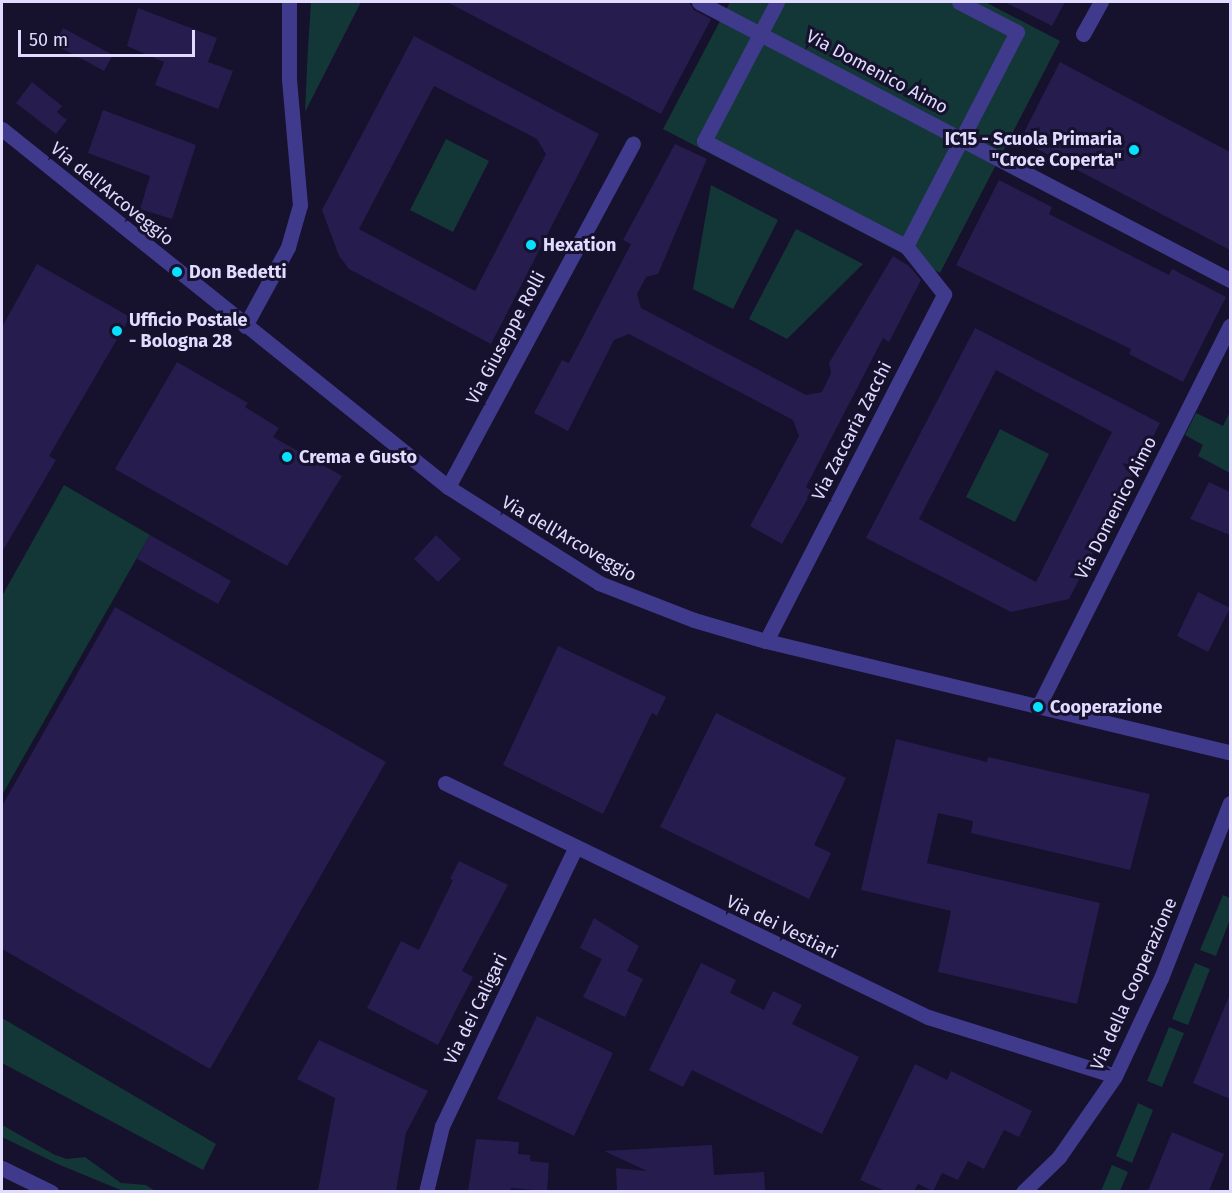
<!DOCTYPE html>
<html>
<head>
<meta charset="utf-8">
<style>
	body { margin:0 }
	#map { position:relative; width:1232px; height:1193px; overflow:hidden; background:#16112c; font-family:"Fira Sans",sans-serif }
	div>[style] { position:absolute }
	.green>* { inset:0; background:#133736 }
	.building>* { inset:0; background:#271c4e }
	.pedestrian>* { height:15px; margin:-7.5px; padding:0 7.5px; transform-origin:7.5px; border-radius:7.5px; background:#403a8d }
	.minor>* { height:15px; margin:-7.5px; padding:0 7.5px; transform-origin:7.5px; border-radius:7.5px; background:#403a8d }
	.tertiary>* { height:15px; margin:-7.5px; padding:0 7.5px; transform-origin:7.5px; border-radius:7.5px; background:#403a8d }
	.dots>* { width:16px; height:16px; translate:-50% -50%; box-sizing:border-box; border:3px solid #16112c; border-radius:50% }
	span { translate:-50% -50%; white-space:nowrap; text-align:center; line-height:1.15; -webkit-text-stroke:6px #16112c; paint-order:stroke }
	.street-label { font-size:18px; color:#e1dcff }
	.poi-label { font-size:18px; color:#e1dcff; font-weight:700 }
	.right { translate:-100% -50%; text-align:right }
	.left { translate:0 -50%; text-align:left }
	.frame { position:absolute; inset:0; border:3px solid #e1dcff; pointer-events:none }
	.scale { position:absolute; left:18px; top:30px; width:177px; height:27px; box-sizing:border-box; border:3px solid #e1dcff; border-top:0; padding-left:8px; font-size:18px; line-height:21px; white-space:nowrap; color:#e1dcff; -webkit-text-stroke:4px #16112c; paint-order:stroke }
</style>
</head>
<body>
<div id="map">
	<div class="green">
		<div style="clip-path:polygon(311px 2px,361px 2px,305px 112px,308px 47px)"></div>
		<div style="clip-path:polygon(730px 2px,985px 2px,1060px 41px,940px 273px,663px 129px)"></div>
		<div style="clip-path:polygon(446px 139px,489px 161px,453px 232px,410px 210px)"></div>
		<div style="clip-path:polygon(711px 185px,778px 220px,733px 309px,693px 289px)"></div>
		<div style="clip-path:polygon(796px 229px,863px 264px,787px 339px,749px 319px)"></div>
		<div style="clip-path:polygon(1230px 412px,1230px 473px,1198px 456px,1203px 445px,1185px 435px,1196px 413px,1223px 426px)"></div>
		<div style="clip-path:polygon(1000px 429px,1049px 454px,1015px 522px,966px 497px)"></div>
		<div style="clip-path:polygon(64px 485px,150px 535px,2px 795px,2px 596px)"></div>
		<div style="clip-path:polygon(1223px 895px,1230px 898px,1230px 919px,1216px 956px,1200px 950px)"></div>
		<div style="clip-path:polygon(1195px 963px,1210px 969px,1188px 1025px,1172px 1019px)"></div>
		<div style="clip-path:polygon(2px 1018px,216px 1144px,203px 1170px,2px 1063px)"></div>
		<div style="clip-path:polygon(1169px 1027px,1184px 1033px,1162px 1087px,1147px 1081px)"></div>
		<div style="clip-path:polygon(1138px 1103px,1153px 1110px,1132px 1163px,1116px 1156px)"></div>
		<div style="clip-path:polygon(2px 1125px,55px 1155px,67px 1159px,85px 1157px,121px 1183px,146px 1185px,155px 1191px,123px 1191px,60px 1165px,2px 1137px)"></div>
		<div style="clip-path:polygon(1112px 1165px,1128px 1172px,1120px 1191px,1101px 1191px)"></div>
	</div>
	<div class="building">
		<div style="clip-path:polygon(447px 2px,689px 2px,694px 10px,711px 19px,661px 114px)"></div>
		<div style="clip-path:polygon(1005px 2px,1065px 2px,1052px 26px)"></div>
		<div style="clip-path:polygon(138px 8px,217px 38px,208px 62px,233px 71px,218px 109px,155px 85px,164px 62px,127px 46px)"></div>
		<div style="clip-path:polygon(63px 28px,113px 55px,104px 71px,54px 44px)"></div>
		<div style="clip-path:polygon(evenodd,414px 36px,599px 134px,491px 344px,349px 269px,339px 256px,322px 210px,414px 36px,434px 86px,537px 139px,546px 154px,475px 291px,359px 229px,434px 86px)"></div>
		<div style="clip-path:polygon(1060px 62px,1230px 152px,1230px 250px,1020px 140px)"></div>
		<div style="clip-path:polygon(32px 82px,62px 106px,57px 112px,67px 120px,56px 134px,16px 103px)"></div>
		<div style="clip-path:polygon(103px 110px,196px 145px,172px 219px,140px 209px,150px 176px,88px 153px)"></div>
		<div style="clip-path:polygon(675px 144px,707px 159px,658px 274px,646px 277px,637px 294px,641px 308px,806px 395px,822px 392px,831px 373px,829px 363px,893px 256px,909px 266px,921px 280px,889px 342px,883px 338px,806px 487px,812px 491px,782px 544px,750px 526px,799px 436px,793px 420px,629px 334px,614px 340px,568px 431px,534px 413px,562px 360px,569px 363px,631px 244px,623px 240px)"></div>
		<div style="clip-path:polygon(999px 180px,1052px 207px,1049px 214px,1169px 275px,1172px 269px,1226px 297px,1183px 382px,1129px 354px,1131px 349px,956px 265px)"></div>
		<div style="clip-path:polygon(37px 264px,130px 317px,49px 456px,56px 460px,2px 552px,2px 327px)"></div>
		<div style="clip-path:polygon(evenodd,975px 328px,1160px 423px,1069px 599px,1011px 612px,866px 538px,975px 328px,996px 370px,1112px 432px,1036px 582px,919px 519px,996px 370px)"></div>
		<div style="clip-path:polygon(177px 362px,248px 403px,245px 407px,279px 428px,273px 437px,342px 476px,287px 566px,115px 469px)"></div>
		<div style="clip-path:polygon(1209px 482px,1230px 492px,1230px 535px,1190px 519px)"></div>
		<div style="clip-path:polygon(150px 535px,231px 581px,218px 604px,137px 559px)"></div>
		<div style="clip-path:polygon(436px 535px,461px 559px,438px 582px,414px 559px)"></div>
		<div style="clip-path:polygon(1198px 592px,1230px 608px,1208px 652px,1177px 636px)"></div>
		<div style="clip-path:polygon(115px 607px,386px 762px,210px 1069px,2px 949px,2px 806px)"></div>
		<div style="clip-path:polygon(558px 646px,666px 697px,657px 716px,652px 713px,603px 814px,503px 765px)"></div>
		<div style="clip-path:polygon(716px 713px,846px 778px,814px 845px,831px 853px,809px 899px,660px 827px)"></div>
		<div style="clip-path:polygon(896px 739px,987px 762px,988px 757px,1150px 794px,1130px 870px,971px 833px,973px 821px,938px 813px,927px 863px,1100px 903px,1077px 1004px,938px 972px,951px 911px,861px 890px)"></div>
		<div style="clip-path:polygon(459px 861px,508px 885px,462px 971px,473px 977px,438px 1045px,367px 1008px,401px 941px,419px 950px,453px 880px,450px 879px)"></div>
		<div style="clip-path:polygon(594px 918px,639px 946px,627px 971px,643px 979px,625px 1017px,583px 997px,602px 959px,580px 948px)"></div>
		<div style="clip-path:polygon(701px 963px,736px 980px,730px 993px,764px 1010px,773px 991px,802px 1005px,792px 1024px,859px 1057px,822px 1134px,692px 1070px,683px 1087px,649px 1070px)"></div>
		<div style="clip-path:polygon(1230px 994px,1230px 1099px,1193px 1083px)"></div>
		<div style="clip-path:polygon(537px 1016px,613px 1053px,574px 1136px,497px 1099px)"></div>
		<div style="clip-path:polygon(319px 1040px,428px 1091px,406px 1133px,396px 1191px,318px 1191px,335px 1098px,297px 1079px)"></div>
		<div style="clip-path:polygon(915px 1064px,947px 1080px,951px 1071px,1032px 1111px,1019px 1137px,1004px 1130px,984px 1169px,968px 1161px,958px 1180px,942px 1173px,933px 1191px,918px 1184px,914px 1191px,885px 1191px,860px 1180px)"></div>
		<div style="clip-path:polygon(1172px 1132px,1224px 1154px,1209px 1191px,1148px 1191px)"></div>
		<div style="clip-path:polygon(476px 1139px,519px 1142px,518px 1154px,530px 1155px,530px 1161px,549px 1163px,547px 1191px,511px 1188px,510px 1191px,468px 1191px)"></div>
		<div style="clip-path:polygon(712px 1145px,714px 1175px,764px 1172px,765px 1191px,617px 1191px,616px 1168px,647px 1171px,604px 1151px)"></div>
	</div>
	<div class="pedestrian">
		<div style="left:699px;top:2px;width:599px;rotate:27.63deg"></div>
		<div style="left:777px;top:2px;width:157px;rotate:117.7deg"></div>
		<div style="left:704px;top:141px;width:228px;rotate:27.5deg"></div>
		<div style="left:906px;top:246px;width:241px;rotate:-62.6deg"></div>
		<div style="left:1017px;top:32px;width:65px;rotate:-152.7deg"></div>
		<div style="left:906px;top:246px;width:61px;rotate:51.6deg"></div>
	</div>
	<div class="minor">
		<div style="left:1083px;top:34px;width:37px;rotate:-61deg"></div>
		<div style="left:245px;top:326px;width:90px;rotate:-61.4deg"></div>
		<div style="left:288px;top:247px;width:44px;rotate:-74.1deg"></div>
		<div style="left:300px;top:205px;width:127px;rotate:-95deg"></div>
		<div style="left:289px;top:78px;width:76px;rotate:-90deg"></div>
		<div style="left:448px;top:487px;width:390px;rotate:-61.7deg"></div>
		<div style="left:766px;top:641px;width:390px;rotate:-62.8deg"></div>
		<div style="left:1038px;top:707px;width:427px;rotate:-63.3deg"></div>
		<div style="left:445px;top:783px;width:537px;rotate:25.85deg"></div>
		<div style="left:928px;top:1017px;width:196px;rotate:17.5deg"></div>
		<div style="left:2px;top:1168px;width:55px;rotate:26.1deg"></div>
		<div style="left:426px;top:1192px;width:68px;rotate:-76.4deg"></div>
		<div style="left:442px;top:1126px;width:307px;rotate:-64.4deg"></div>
		<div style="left:1023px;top:1192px;width:50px;rotate:-44.2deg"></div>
		<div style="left:1059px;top:1157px;width:98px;rotate:-55.3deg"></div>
		<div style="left:1115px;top:1076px;width:108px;rotate:-64.9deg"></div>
		<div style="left:1161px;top:978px;width:188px;rotate:-68.5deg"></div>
	</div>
	<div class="tertiary">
		<div style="left:2px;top:129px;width:572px;rotate:38.75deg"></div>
		<div style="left:448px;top:487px;width:179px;rotate:32.4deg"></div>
		<div style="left:599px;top:583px;width:102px;rotate:21.3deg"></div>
		<div style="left:694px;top:620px;width:75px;rotate:16.3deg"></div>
		<div style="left:766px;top:641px;width:477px;rotate:13.5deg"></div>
	</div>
	<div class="dots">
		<div style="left:1134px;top:150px;background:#08e0ff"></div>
		<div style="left:531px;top:245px;background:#08e0ff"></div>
		<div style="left:177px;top:272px;background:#08e0ff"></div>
		<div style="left:117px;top:331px;background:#08e0ff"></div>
		<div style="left:287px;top:457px;background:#08e0ff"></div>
		<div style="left:1038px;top:707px;background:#08e0ff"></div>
	</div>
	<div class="street-label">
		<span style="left:877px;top:72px;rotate:28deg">Via Domenico Aimo</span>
		<span style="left:112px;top:194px;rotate:39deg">Via dell'Arcoveggio</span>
		<span style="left:506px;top:338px;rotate:-62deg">Via Giuseppe Rolli</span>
		<span style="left:852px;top:431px;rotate:-63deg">Via Zaccaria Zacchi</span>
		<span style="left:1116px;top:508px;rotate:-63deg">Via Domenico Aimo</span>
		<span style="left:569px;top:539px;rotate:30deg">Via dell'Arcoveggio</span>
		<span style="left:782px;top:927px;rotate:26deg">Via dei Vestiari</span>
		<span style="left:1134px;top:984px;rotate:-66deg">Via della Cooperazione</span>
		<span style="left:476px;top:1009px;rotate:-64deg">Via dei Caligari</span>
	</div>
	<div class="poi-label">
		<span class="right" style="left:1122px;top:150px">IC15 - Scuola Primaria<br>"Croce Coperta"</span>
		<span class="left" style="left:543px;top:245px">Hexation</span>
		<span class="left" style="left:189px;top:272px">Don Bedetti</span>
		<span class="left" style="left:129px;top:331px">Ufficio Postale<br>- Bologna 28</span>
		<span class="left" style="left:299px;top:457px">Crema e Gusto</span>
		<span class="left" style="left:1050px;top:707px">Cooperazione</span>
	</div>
	<div class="frame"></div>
	<div class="scale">50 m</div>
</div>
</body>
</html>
